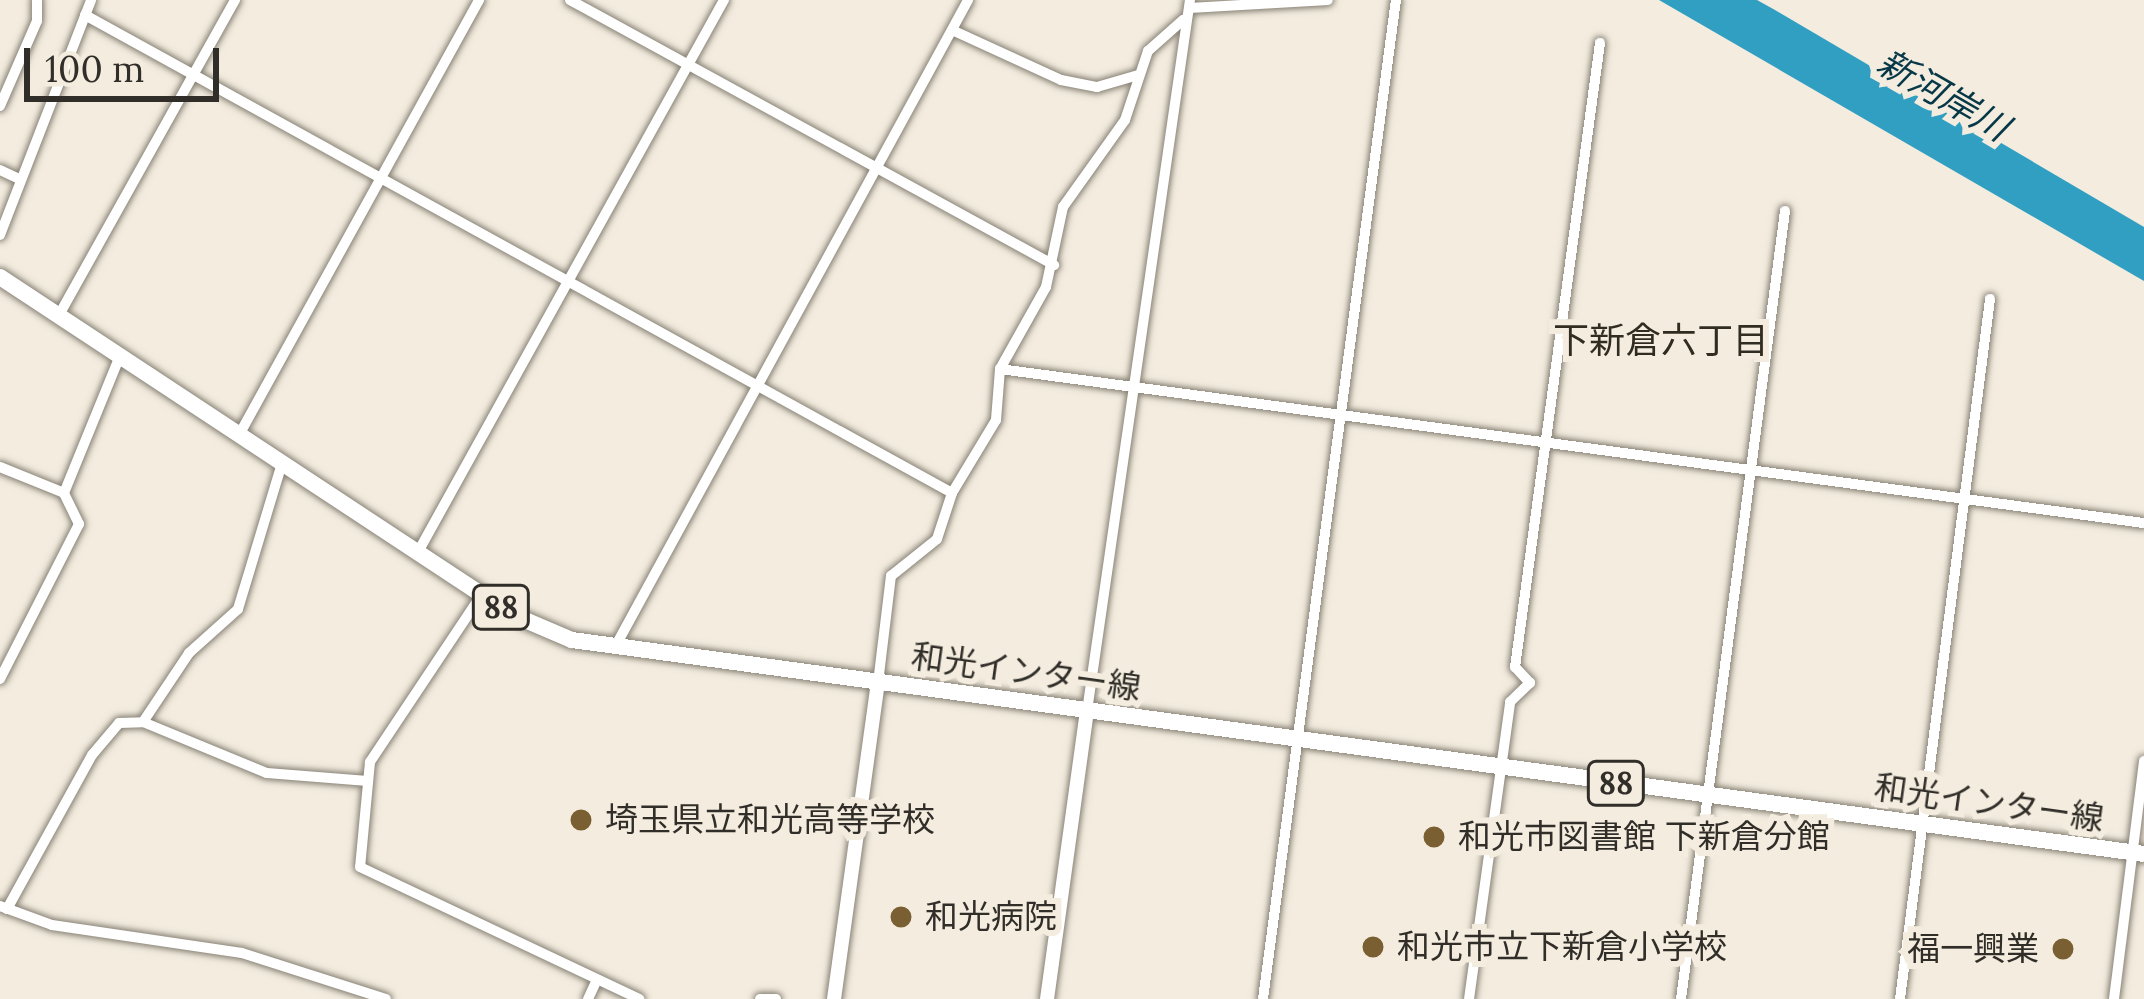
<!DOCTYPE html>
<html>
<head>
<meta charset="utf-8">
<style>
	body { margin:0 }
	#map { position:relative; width:2144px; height:999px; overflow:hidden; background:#f3ecdf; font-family:Lora,"Noto Sans JP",serif }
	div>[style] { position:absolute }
	.water>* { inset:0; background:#319fc2 }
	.roads { filter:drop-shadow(0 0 3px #888276) drop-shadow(0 0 3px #888276) }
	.minor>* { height:10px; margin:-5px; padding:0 5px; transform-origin:5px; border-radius:5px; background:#fff }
	.tertiary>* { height:14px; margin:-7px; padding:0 7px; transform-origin:7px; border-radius:7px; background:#fff }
	.primary>* { height:16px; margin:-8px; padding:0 8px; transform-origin:8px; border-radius:8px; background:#fff }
	.dots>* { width:33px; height:33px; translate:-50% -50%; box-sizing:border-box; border:6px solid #f3ecdf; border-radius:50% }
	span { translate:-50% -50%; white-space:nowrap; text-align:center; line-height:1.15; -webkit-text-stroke:12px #f3ecdf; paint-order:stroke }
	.shield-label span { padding:3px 9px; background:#f3ecdf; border:3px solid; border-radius:9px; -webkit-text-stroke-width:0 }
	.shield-label { font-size:30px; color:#312e29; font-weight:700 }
	.street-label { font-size:33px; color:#312e29 }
	.poi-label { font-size:33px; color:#312e29 }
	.left { translate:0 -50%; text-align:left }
	.right { translate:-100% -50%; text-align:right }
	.water-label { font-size:36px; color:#073848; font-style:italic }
	.neighbourhood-label { font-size:36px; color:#312c22 }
	.scale { position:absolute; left:24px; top:48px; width:195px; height:54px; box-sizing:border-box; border:6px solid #312e29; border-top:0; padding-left:15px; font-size:36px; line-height:42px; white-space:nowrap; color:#312e29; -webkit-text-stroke:9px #f3ecdf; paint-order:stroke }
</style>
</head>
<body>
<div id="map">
	<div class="water">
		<div style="clip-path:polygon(1659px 0,1757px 0,1775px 10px,2144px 227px,2144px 281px)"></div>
	</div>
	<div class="roads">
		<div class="minor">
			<div style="left:570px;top:0;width:552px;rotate:28.7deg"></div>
			<div style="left:1190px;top:8px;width:138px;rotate:-3.3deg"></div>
			<div style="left:85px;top:15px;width:990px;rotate:28.87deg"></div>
			<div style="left:952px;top:30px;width:120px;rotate:24.6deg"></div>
			<div style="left:1061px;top:80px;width:37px;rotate:11deg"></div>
			<div style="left:1097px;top:87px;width:43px;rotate:-16.3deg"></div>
			<div style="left:0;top:106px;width:93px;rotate:-66.5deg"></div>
			<div style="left:37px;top:21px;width:21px;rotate:-90deg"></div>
			<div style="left:0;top:170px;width:23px;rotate:25deg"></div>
			<div style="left:0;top:235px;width:252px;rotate:-68.8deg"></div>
			<div style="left:59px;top:315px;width:361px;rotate:-60.8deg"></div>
			<div style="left:1000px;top:369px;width:1154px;rotate:7.67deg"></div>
			<div style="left:239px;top:435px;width:497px;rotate:-61.1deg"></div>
			<div style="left:0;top:467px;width:69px;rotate:22.1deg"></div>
			<div style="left:418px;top:552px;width:631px;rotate:-61deg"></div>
			<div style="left:482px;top:594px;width:202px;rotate:123.7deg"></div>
			<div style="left:370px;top:762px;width:105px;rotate:95.4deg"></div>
			<div style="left:360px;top:867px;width:309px;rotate:25.3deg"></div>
			<div style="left:615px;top:647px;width:737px;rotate:-61.38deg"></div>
			<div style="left:0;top:679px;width:174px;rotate:-63deg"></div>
			<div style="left:79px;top:524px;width:34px;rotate:-116deg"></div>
			<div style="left:64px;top:493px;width:148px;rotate:-67.8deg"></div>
			<div style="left:878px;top:683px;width:108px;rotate:-83.1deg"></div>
			<div style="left:891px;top:576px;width:59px;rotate:-38.8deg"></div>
			<div style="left:937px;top:539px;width:48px;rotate:-71.9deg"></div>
			<div style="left:952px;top:493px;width:85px;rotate:-58.9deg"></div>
			<div style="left:996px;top:420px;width:51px;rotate:-85.5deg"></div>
			<div style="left:1000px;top:369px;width:94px;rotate:-60.7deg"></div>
			<div style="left:1046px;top:287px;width:82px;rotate:-78deg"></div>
			<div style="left:1063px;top:207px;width:107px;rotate:-54.5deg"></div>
			<div style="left:1125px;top:120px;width:73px;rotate:-71.6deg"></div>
			<div style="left:1148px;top:51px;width:47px;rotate:-41.5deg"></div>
			<div style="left:1087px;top:711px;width:718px;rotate:-81.76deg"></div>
			<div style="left:143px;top:722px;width:83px;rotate:-56.3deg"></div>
			<div style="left:189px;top:653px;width:66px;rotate:-41.9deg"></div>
			<div style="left:238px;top:609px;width:152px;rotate:-73.2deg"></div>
			<div style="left:0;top:906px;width:55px;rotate:20.1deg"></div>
			<div style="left:52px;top:925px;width:192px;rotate:8.4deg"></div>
			<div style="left:242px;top:953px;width:151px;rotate:17.7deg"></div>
			<div style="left:7px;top:909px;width:176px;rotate:-61.1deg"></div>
			<div style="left:92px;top:755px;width:42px;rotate:-49.8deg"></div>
			<div style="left:119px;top:723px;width:24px;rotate:-2deg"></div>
			<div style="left:143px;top:722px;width:134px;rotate:22.4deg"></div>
			<div style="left:267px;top:773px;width:101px;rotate:4.5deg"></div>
			<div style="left:588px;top:999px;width:21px;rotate:-65deg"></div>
			<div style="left:760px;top:999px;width:16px"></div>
			<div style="left:1263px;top:999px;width:1008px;rotate:-82.42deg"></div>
			<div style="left:1469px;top:999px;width:300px;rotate:-82.1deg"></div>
			<div style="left:1510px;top:702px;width:28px;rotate:-44deg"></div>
			<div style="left:1530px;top:683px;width:22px;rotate:-133deg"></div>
			<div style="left:1515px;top:667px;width:630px;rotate:-82.24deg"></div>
			<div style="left:1681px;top:999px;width:795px;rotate:-82.48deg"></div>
			<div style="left:1900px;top:999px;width:706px;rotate:-82.67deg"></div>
			<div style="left:2114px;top:999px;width:240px;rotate:-82.8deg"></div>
		</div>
		<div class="tertiary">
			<div style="left:834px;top:999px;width:319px;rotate:-82.1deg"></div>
			<div style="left:1047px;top:999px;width:291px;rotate:-82.1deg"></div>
		</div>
		<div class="primary">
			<div style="left:0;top:277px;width:612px;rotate:33.4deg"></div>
			<div style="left:511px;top:614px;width:66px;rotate:23.1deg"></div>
			<div style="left:572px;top:640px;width:1586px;rotate:7.75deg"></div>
		</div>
	</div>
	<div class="dots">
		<div style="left:581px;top:820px;background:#795f31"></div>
		<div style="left:1434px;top:837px;background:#795f31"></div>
		<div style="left:901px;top:917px;background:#795f31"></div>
		<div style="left:1373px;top:947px;background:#795f31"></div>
		<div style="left:2063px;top:949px;background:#795f31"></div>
	</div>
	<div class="shield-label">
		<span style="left:501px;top:607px">88</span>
		<span style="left:1616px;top:783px">88</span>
	</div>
	<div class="street-label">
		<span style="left:1026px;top:672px;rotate:8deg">和光インター線</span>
		<span style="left:1989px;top:803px;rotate:8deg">和光インター線</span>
	</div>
	<div class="poi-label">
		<span class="left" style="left:605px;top:820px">埼玉県立和光高等学校</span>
		<span class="left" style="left:1458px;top:837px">和光市図書館 下新倉分館</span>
		<span class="left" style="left:925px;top:917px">和光病院</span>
		<span class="left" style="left:1397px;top:947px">和光市立下新倉小学校</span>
		<span class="right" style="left:2039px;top:949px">福一興業</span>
	</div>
	<div class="water-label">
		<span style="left:1943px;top:95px;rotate:30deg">新河岸川</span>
	</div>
	<div class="neighbourhood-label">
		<span style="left:1661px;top:341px">下新倉六丁目</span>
	</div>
	<div class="scale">100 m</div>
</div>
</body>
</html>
